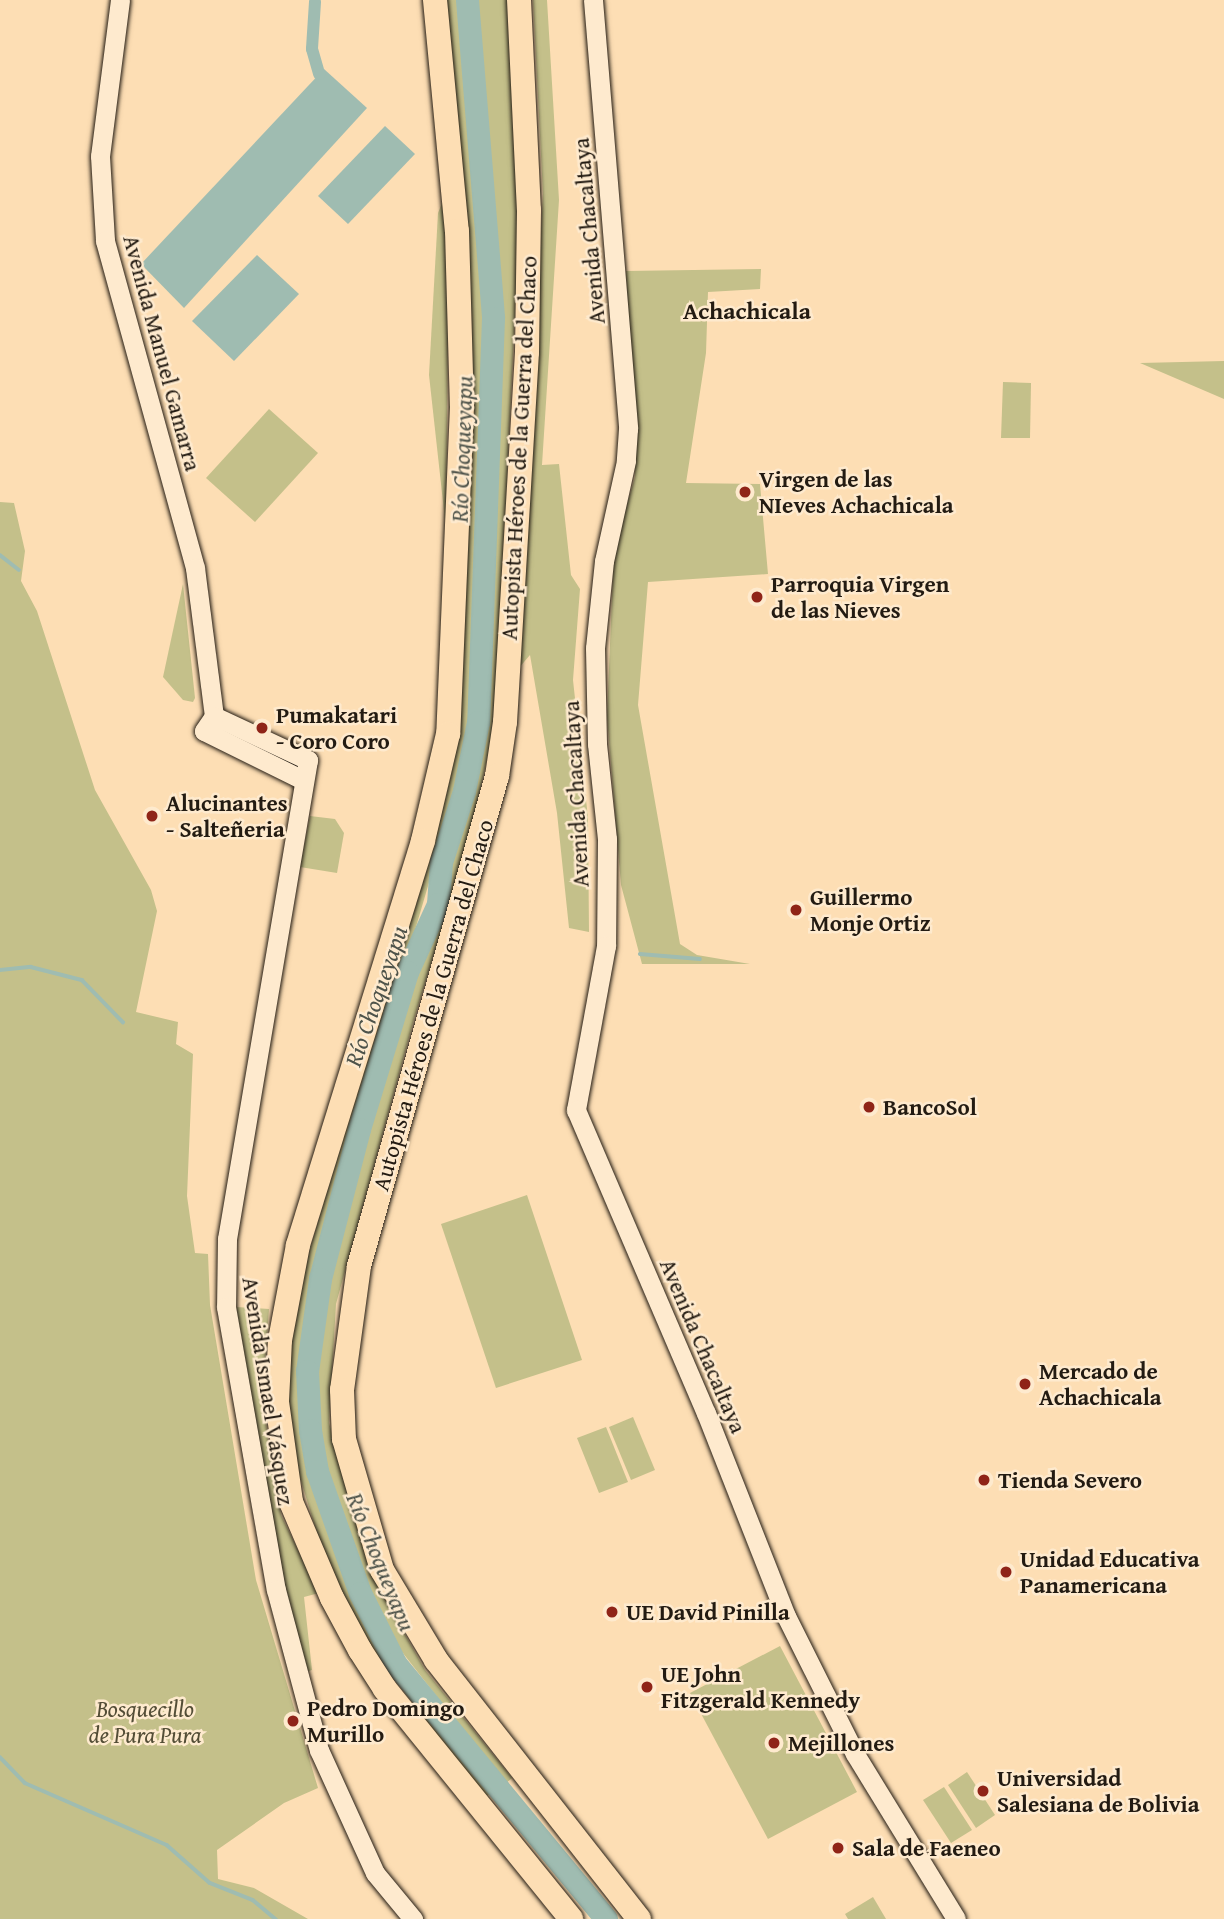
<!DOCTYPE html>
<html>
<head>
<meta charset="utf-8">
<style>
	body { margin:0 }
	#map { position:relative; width:1224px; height:1919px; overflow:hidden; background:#fddeb4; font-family:"Gentium Book Plus",serif }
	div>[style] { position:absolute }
	.green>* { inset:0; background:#c4c08a }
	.water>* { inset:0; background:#9fbcb1 }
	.stream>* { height:3.5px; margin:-1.75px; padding:0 1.75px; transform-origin:1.75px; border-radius:1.75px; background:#9fbcb1 }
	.canal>* { height:12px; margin:-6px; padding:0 6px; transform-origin:6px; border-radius:6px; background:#9fbcb1 }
	.river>* { height:23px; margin:-11.5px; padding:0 11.5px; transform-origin:11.5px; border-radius:11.5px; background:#9fbcb1 }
	.roads { filter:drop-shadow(0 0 2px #231b12) drop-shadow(0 0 2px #231b12) }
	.secondary>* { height:19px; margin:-9.5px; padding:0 9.5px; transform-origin:9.5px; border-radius:9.5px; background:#feeace }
	.highway>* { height:24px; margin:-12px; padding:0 12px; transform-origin:12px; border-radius:12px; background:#fddeb4 }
	.dots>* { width:19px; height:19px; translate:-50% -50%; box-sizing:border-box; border:4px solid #feeace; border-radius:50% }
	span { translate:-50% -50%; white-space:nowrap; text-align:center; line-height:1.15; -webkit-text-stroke:5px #feeace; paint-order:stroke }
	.street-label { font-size:23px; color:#231b12 }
	.poi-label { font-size:23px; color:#231b12; font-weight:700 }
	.left { translate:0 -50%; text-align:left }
	.park-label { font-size:23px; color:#534d36; font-style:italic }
	.neighbourhood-label { font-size:24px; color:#231b12; font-weight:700 }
	.water-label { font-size:24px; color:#4e534a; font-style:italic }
</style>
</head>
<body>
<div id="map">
	<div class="green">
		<div style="clip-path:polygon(445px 0,458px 0,484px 317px,470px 708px,456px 791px,316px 1266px,305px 1319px,300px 1381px,304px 1445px,316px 1500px,350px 1591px,375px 1644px,496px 1790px,485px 1797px,369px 1646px,324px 1556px,291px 1448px,287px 1380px,294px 1313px,308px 1256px,454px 750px)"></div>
		<div style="clip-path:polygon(474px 0,509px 0,520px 207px,497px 689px,490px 746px,468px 843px,414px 1019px,336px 1304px,329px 1423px,375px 1581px,425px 1670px,512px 1778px,505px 1784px,392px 1639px,365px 1585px,322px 1452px,314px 1369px,318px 1314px,336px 1234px,471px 786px,484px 723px,501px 317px)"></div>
		<div style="clip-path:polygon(533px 0,547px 0,559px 200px,542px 465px,559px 464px,571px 575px,580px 589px,573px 680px,588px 818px,589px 932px,569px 928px,557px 813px,530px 655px,518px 669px,543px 194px)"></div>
		<div style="clip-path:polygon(444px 198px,448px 327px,446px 529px,429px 375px,438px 213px)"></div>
		<div style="clip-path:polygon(761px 269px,760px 289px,708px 292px,706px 353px,686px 483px,760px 484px,768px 574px,648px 582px,638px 705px,680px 944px,697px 955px,750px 964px,642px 964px,621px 885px,607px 716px,614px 549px,635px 477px,626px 271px)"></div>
		<div style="clip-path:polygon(1224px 361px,1224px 399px,1140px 363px)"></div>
		<div style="clip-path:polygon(1003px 382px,1031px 383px,1030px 438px,1001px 438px)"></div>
		<div style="clip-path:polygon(269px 409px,318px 453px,255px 522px,206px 478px)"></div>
		<div style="clip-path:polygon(0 502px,14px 503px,25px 551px,21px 581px,37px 611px,95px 790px,151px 890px,157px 911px,136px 1012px,178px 1022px,176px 1044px,193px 1054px,187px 1196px,195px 1253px,208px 1254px,210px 1305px,256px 1580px,318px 1788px,284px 1803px,217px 1850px,218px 1879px,254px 1888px,308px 1919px,0 1919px)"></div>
		<div style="clip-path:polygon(183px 584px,195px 698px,193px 702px,183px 700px,163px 677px)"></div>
		<div style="clip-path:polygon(310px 816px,335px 819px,344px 833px,337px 873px,300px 867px)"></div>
		<div style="clip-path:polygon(527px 1195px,582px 1360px,496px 1388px,441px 1224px)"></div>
		<div style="clip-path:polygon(236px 1307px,269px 1309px,263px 1392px,268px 1440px,281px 1515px,319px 1593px,304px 1597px,312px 1670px,306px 1672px,285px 1590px)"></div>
		<div style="clip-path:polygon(633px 1417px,655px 1470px,631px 1480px,609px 1427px)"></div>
		<div style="clip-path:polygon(606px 1427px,628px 1482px,599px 1493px,577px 1438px)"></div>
		<div style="clip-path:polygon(780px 1646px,857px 1792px,768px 1839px,690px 1693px)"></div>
		<div style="clip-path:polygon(967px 1772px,995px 1815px,976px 1828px,948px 1785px)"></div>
		<div style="clip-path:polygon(944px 1787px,972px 1830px,951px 1843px,923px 1800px)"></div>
		<div style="clip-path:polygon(873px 1897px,886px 1919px,848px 1919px,845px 1914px)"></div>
	</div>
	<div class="water">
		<div style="clip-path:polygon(324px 69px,367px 108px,184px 308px,141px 264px)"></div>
		<div style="clip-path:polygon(385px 126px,415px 154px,348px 224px,318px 196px)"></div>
		<div style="clip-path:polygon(257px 255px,299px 294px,234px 361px,192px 321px)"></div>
	</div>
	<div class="stream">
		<div style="left:0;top:555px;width:24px;rotate:38deg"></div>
		<div style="left:640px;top:954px;width:60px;rotate:4.8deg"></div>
		<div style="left:0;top:970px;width:31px;rotate:-6deg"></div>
		<div style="left:31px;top:967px;width:53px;rotate:14.3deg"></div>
		<div style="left:82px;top:980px;width:59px;rotate:45.7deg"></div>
		<div style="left:0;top:1757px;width:36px;rotate:46deg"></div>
		<div style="left:25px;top:1783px;width:155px;rotate:23.6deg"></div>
		<div style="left:167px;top:1845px;width:57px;rotate:41.5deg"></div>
		<div style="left:210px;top:1883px;width:46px;rotate:21.6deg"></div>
		<div style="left:253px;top:1900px;width:30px;rotate:40deg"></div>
	</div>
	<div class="canal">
		<div style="left:315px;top:2px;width:47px;rotate:93.7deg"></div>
		<div style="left:312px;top:49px;width:26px;rotate:74deg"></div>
	</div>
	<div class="river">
		<div style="left:467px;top:0;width:319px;rotate:85.3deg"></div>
		<div style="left:493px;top:318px;width:404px;rotate:92.1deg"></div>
		<div style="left:478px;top:722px;width:70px;rotate:101.5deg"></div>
		<div style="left:464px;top:791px;width:75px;rotate:107.9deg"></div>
		<div style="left:441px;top:862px;width:42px;rotate:94.1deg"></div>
		<div style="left:438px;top:904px;width:75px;rotate:114.5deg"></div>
		<div style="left:407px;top:972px;width:164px;rotate:107deg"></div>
		<div style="left:359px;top:1129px;width:155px;rotate:104.6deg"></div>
		<div style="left:320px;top:1279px;width:93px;rotate:98deg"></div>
		<div style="left:307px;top:1371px;width:59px;rotate:87.1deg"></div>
		<div style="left:310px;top:1430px;width:42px;rotate:80.3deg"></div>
		<div style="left:317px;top:1471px;width:129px;rotate:70.6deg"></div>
		<div style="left:360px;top:1593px;width:78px;rotate:63.4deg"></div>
		<div style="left:395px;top:1663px;width:332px;rotate:50.5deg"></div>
	</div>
	<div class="roads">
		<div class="secondary">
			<div style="left:120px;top:0;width:157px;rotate:97.3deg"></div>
			<div style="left:100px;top:156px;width:85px;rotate:86.6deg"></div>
			<div style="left:105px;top:241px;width:339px;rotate:74.6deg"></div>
			<div style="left:195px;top:568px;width:149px;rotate:82.7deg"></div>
			<div style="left:593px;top:0;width:430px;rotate:85.3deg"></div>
			<div style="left:628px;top:429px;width:32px;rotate:94deg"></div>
			<div style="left:626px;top:461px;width:102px;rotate:102.4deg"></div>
			<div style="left:604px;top:561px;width:87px;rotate:95.9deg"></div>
			<div style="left:595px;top:648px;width:96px;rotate:88.8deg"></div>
			<div style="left:597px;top:744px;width:96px;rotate:84deg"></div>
			<div style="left:607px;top:839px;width:107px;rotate:90.5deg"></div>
			<div style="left:606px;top:946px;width:167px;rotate:100.4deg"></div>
			<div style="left:576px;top:1110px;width:330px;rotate:66.8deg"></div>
			<div style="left:706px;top:1413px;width:218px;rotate:68.5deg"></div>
			<div style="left:786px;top:1616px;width:154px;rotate:63.4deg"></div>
			<div style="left:855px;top:1754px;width:193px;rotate:58.5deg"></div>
			<div style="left:214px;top:716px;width:104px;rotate:25.1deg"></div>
			<div style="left:308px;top:760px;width:486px;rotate:99.6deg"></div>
			<div style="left:227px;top:1239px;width:68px;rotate:90.8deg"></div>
			<div style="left:226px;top:1307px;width:287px;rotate:80deg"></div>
			<div style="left:276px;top:1590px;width:166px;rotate:75deg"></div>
			<div style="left:319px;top:1750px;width:135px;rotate:65.5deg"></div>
			<div style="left:375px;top:1873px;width:60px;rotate:50.4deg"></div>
			<div style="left:214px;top:716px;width:18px;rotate:124deg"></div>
			<div style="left:204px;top:731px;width:110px;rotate:26.3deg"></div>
		</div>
		<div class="highway">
			<div style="left:435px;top:0;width:232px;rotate:84.6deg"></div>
			<div style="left:457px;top:231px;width:175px;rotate:88.4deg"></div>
			<div style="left:462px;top:406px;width:328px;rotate:92.4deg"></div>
			<div style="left:448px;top:734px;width:110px;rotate:103.2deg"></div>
			<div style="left:423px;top:841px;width:423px;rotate:107.2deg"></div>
			<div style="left:298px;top:1245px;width:97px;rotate:100.7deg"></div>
			<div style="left:280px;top:1340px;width:62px;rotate:92.8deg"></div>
			<div style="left:277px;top:1402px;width:101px;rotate:82deg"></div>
			<div style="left:291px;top:1502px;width:104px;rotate:66.9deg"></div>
			<div style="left:332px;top:1598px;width:59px;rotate:61.7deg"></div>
			<div style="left:360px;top:1650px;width:46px;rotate:57.3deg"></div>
			<div style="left:385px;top:1689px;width:296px;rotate:51deg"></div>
			<div style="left:519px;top:0;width:210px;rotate:87.3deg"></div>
			<div style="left:529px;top:210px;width:142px;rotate:90.8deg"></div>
			<div style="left:527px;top:352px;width:371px;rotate:93.4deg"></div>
			<div style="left:505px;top:722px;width:55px;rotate:98.4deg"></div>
			<div style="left:497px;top:776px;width:509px;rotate:105.73deg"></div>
			<div style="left:359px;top:1266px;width:125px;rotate:97.8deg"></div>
			<div style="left:342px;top:1390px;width:49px;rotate:87.7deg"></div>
			<div style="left:344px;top:1439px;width:136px;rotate:73.8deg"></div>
			<div style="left:382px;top:1570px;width:105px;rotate:59deg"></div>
			<div style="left:436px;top:1660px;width:329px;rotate:51.9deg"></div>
		</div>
	</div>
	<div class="dots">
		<div style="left:745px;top:492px;background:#8f2418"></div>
		<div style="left:757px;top:597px;background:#8f2418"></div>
		<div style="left:262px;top:728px;background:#8f2418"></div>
		<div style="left:152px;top:816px;background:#8f2418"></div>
		<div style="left:796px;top:910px;background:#8f2418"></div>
		<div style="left:869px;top:1107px;background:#8f2418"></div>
		<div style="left:1025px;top:1384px;background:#8f2418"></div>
		<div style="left:984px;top:1480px;background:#8f2418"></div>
		<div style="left:1006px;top:1572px;background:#8f2418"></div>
		<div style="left:612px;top:1612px;background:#8f2418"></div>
		<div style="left:647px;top:1687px;background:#8f2418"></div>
		<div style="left:293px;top:1721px;background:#8f2418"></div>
		<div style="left:774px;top:1743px;background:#8f2418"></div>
		<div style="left:983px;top:1791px;background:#8f2418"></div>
		<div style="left:838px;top:1848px;background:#8f2418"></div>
	</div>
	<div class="street-label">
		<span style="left:589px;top:231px;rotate:-95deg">Avenida Chacaltaya</span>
		<span style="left:162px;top:353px;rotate:75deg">Avenida Manuel Gamarra</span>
		<span style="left:519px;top:448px;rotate:-87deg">Autopista Héroes de la Guerra del Chaco</span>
		<span style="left:576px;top:794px;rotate:-93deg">Avenida Chacaltaya</span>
		<span style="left:433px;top:1005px;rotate:-74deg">Autopista Héroes de la Guerra del Chaco</span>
		<span style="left:703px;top:1346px;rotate:67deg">Avenida Chacaltaya</span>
		<span style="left:268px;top:1391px;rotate:81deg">Avenida Ismael Vásquez</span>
	</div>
	<div class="poi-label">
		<span class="left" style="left:759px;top:492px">Virgen de las<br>NIeves Achachicala</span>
		<span class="left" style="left:771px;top:597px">Parroquia Virgen<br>de las Nieves</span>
		<span class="left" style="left:276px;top:728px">Pumakatari<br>- Coro Coro</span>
		<span class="left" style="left:166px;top:816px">Alucinantes<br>- Salteñeria</span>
		<span class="left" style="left:810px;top:910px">Guillermo<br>Monje Ortiz</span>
		<span class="left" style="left:883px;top:1107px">BancoSol</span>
		<span class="left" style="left:1039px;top:1384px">Mercado de<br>Achachicala</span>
		<span class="left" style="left:998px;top:1480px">Tienda Severo</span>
		<span class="left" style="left:1020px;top:1572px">Unidad Educativa<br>Panamericana</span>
		<span class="left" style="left:626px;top:1612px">UE David Pinilla</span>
		<span class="left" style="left:661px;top:1687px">UE John<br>Fitzgerald Kennedy</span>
		<span class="left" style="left:307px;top:1721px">Pedro Domingo<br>Murillo</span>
		<span class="left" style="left:788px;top:1743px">Mejillones</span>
		<span class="left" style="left:997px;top:1791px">Universidad<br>Salesiana de Bolivia</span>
		<span class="left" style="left:852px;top:1848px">Sala de Faeneo</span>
	</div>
	<div class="park-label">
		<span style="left:145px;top:1722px">Bosquecillo<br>de Pura Pura</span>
	</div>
	<div class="neighbourhood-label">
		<span style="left:747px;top:311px">Achachicala</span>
	</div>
	<div class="water-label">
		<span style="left:462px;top:449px;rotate:-88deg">Río Choqueyapu</span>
		<span style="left:376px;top:996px;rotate:-71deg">Río Choqueyapu</span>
		<span style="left:381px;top:1562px;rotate:68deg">Río Choqueyapu</span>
	</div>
</div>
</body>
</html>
